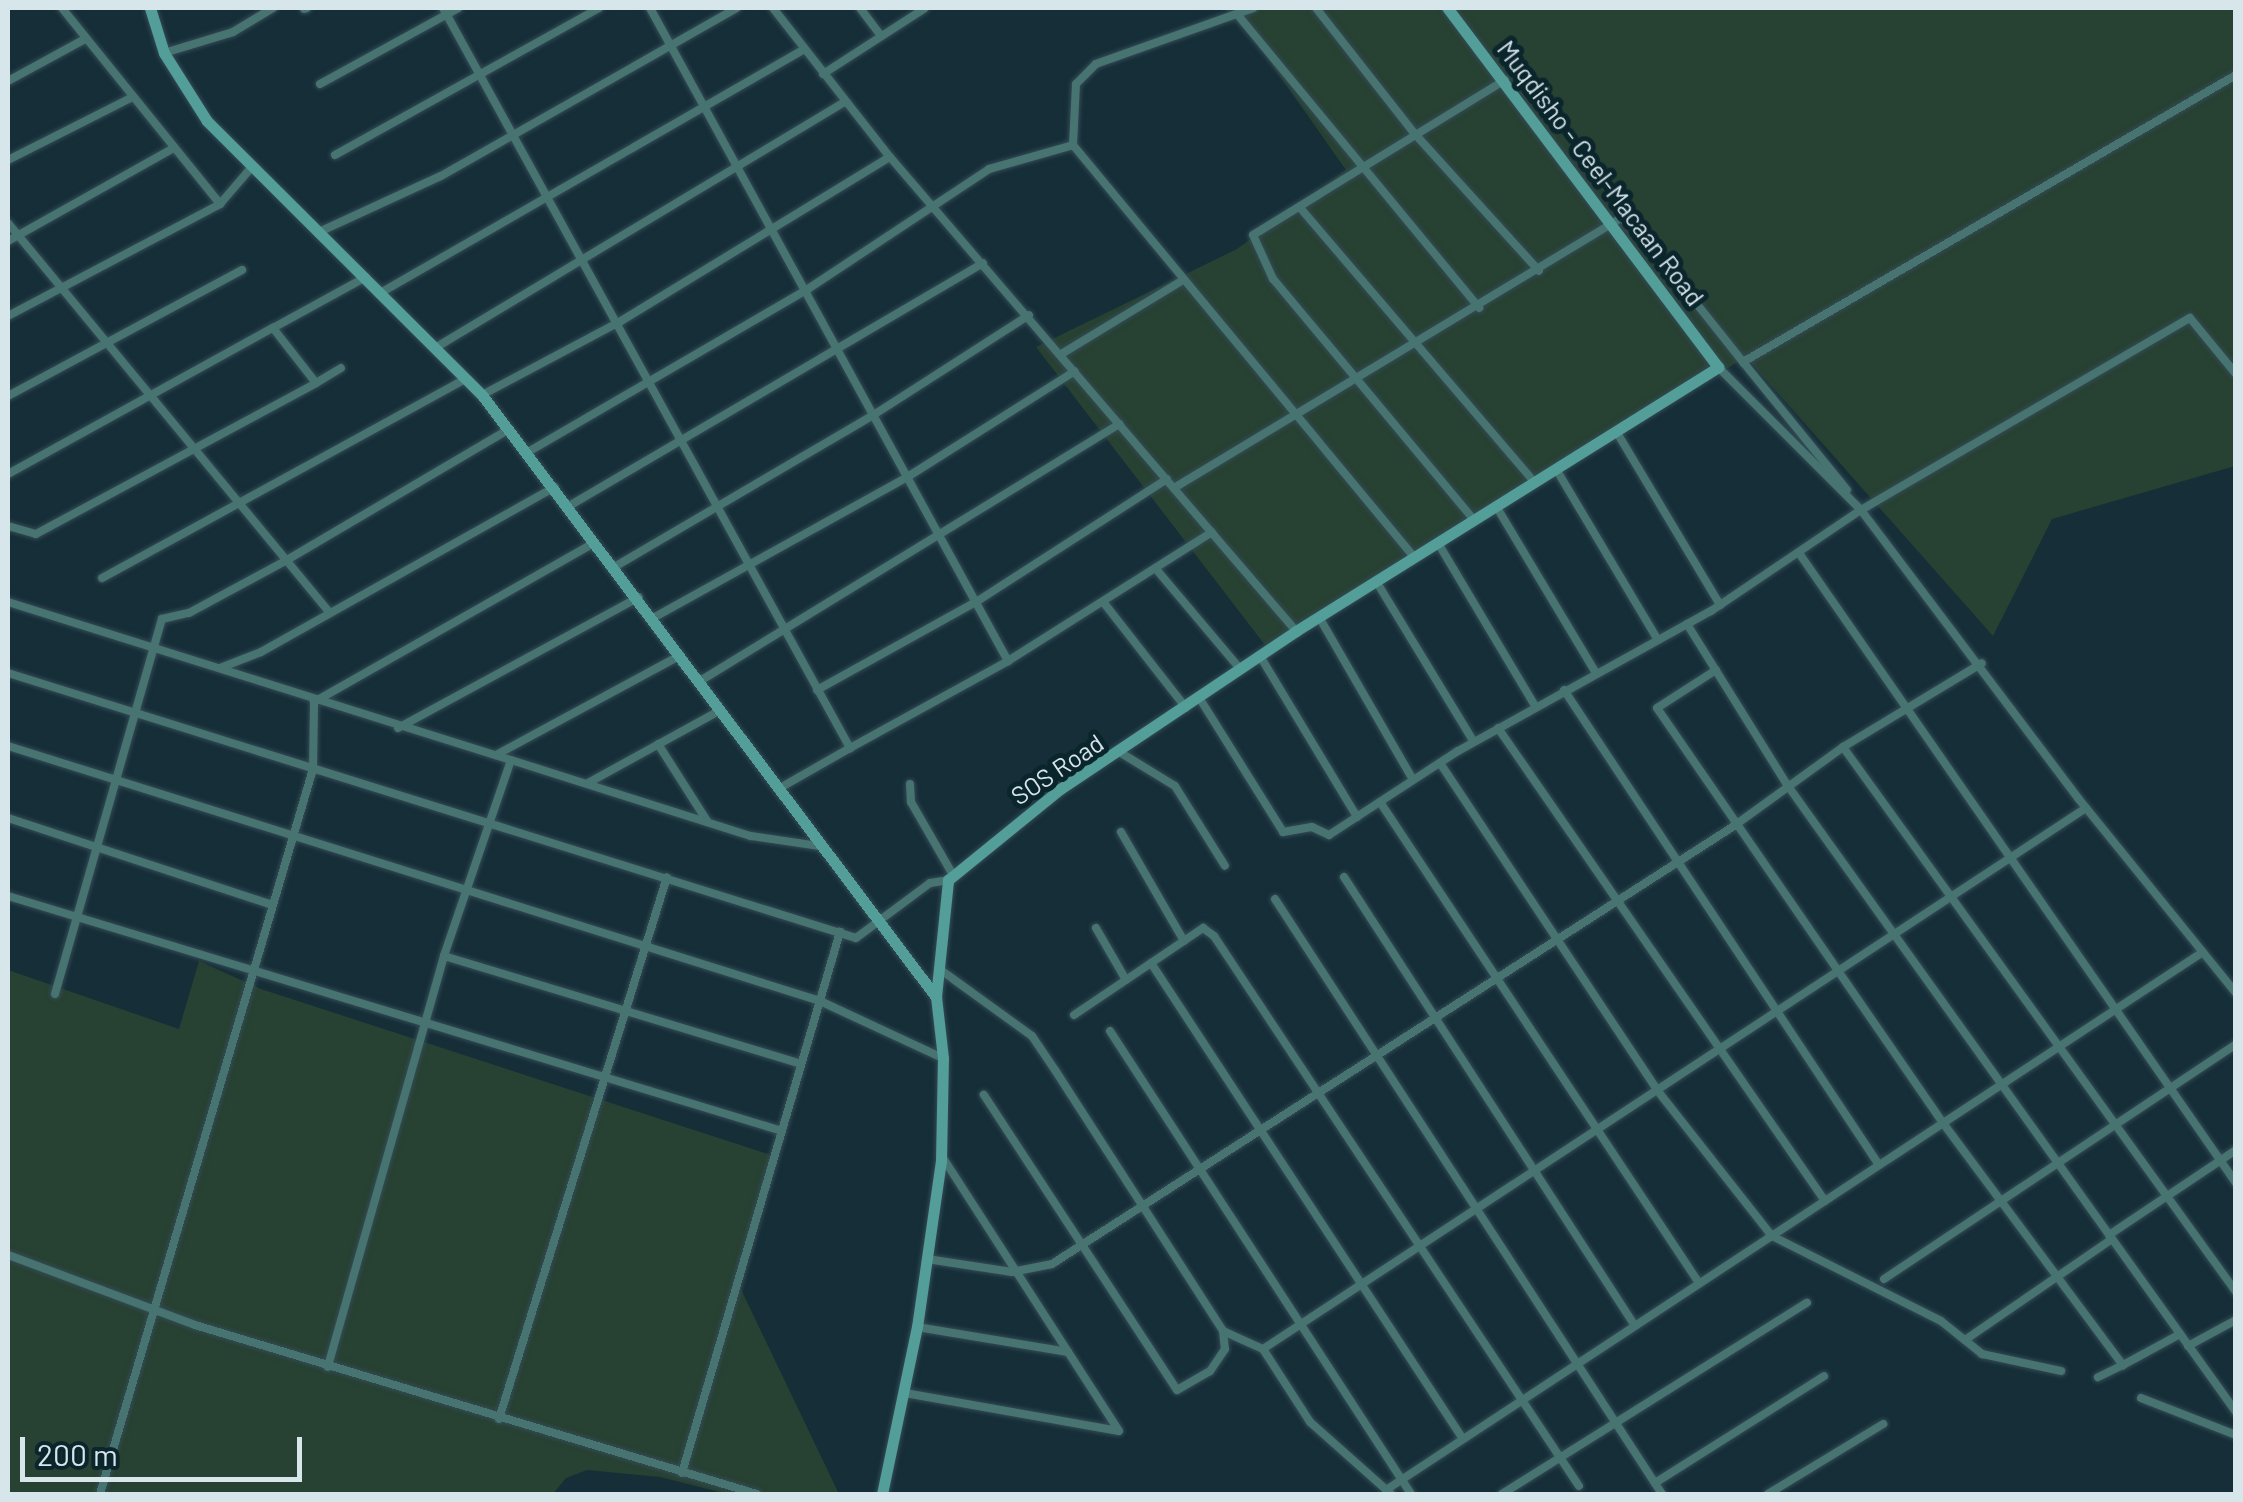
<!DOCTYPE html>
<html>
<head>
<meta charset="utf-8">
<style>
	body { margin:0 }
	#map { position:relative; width:2243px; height:1502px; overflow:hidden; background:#152e38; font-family:Barlow,sans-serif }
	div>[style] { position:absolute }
	.green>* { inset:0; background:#274132 }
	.roads { filter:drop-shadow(0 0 2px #344b55) drop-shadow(0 0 2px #344b55) }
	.street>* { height:8px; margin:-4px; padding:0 4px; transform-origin:4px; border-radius:4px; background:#477471 }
	.secondary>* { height:11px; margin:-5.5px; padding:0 5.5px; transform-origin:5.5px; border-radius:5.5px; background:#539e99 }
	span { translate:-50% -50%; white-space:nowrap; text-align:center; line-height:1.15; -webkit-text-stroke:10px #0b252d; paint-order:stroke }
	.street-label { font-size:25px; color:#d7e6eb }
	.frame { position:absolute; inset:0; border:10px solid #d7e6eb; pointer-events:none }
	.scale { position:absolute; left:20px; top:1437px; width:282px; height:45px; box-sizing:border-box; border:5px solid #d7e6eb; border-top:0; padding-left:12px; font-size:30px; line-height:35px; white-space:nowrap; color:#d7e6eb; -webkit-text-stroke:8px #0b252d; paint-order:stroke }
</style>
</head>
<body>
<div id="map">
	<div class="green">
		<div style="clip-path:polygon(1224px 8px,2235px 8px,2235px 466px,2052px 519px,1993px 636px,1746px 357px,1268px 649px,1036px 347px,1237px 249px,1346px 170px,1256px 42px)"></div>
		<div style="clip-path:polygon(199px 961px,261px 989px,777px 1157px,736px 1279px,839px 1494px,727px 1494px,660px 1477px,587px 1470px,566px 1478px,553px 1494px,8px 1494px,8px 970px,179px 1029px)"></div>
	</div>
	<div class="roads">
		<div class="street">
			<div style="left:62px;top:8px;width:252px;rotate:51.1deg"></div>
			<div style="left:443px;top:8px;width:845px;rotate:61.19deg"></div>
			<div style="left:850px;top:748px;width:83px;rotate:150.3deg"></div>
			<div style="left:650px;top:8px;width:745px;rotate:61.27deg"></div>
			<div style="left:773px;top:8px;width:189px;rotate:51.9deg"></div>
			<div style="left:890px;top:157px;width:624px;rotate:49.42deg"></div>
			<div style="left:860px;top:8px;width:34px;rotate:53deg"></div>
			<div style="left:1316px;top:8px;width:159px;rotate:51.9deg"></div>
			<div style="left:1414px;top:133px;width:186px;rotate:47.8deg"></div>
			<div style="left:304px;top:9px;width:3px;rotate:-18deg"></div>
			<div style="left:1237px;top:14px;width:381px;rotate:50.5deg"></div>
			<div style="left:164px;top:53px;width:72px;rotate:-16.9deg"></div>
			<div style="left:233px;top:32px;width:47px;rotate:-31deg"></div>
			<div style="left:823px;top:74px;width:121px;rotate:-32.9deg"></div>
			<div style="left:8px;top:81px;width:88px;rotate:-28.6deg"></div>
			<div style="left:320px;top:84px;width:158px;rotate:-28.8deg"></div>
			<div style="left:1073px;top:145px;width:61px;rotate:-87.2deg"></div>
			<div style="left:1076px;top:84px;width:28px;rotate:-45deg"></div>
			<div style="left:1096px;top:64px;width:167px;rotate:-19.6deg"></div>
			<div style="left:335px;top:155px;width:302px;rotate:-29.1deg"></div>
			<div style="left:8px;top:160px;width:138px;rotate:-26.8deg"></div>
			<div style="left:1302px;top:210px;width:358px;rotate:49.5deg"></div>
			<div style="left:8px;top:223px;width:506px;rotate:50.46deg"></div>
			<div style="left:319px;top:232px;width:134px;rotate:-24.7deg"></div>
			<div style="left:441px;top:176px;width:340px;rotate:-29.6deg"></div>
			<div style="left:8px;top:241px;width:188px;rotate:-29.3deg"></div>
			<div style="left:382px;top:292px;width:487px;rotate:-29.9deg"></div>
			<div style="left:8px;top:316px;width:240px;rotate:-27.8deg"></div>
			<div style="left:220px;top:204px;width:48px;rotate:-49.3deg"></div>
			<div style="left:435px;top:348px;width:478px;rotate:-31deg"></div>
			<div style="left:1063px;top:353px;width:137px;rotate:-31.3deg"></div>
			<div style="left:1718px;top:367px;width:202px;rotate:45deg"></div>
			<div style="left:1861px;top:510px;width:361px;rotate:53deg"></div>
			<div style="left:2078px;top:798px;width:251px;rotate:51deg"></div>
			<div style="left:316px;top:383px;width:29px;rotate:-31deg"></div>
			<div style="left:482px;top:395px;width:157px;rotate:-28deg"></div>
			<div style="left:621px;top:321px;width:315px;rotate:-31.4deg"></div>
			<div style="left:8px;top:396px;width:266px;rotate:-28.3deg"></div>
			<div style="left:1616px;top:431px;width:203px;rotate:59.1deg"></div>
			<div style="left:528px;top:452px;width:324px;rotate:-30.2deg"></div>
			<div style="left:808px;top:289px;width:217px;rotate:-33.5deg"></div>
			<div style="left:989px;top:169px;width:87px;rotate:-15.9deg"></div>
			<div style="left:1073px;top:145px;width:535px;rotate:50.39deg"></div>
			<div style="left:1556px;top:469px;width:199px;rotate:59.2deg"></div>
			<div style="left:8px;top:474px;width:303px;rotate:-28.9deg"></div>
			<div style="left:1174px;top:488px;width:522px;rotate:-31.13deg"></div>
			<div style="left:1621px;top:218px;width:33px;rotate:41deg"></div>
			<div style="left:1646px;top:240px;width:156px;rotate:51.5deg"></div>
			<div style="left:1847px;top:490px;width:165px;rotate:-129.1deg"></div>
			<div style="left:1743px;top:362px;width:570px;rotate:-30.21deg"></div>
			<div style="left:569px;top:506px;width:480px;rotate:-30.4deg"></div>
			<div style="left:1496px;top:506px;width:195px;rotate:59.1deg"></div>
			<div style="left:1474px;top:520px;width:314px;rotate:-129.8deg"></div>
			<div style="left:1273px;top:279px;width:48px;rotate:-114.4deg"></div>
			<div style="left:1253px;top:235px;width:296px;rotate:-31.6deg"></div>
			<div style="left:8px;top:526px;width:29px;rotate:16deg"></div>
			<div style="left:36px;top:534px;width:318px;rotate:-28.3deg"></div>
			<div style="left:316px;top:383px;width:70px;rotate:-128deg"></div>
			<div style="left:273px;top:328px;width:106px;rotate:-28.7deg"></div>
			<div style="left:1438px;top:543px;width:190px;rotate:59.2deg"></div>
			<div style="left:1799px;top:553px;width:767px;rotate:55.25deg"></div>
			<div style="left:616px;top:566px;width:300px;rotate:-30.4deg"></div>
			<div style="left:875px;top:414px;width:183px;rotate:-32.7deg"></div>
			<div style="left:1156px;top:569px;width:132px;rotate:49.9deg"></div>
			<div style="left:102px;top:578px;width:415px;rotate:-28.7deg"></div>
			<div style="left:1376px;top:581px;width:188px;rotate:58.7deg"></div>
			<div style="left:8px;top:602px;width:527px;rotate:17.44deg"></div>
			<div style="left:511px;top:760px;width:207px;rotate:108.9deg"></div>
			<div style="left:444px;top:956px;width:427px;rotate:105.8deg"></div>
			<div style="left:1104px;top:603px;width:133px;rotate:52deg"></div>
			<div style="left:1319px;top:617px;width:188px;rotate:60deg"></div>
			<div style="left:653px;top:618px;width:293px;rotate:-29deg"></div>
			<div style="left:909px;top:476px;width:196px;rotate:-32.3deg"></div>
			<div style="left:1687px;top:624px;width:191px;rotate:58.1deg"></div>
			<div style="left:1788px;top:786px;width:770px;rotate:54.41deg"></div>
			<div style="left:1260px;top:656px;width:188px;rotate:58.9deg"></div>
			<div style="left:220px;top:668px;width:44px;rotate:-21.3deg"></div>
			<div style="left:261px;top:652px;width:337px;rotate:-29.3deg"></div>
			<div style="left:1716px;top:670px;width:70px;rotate:147.2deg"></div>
			<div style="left:1657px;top:708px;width:504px;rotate:55.43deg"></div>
			<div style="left:1943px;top:1123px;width:302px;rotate:53.4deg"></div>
			<div style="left:2123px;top:1365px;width:28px;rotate:154deg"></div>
			<div style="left:8px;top:673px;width:888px;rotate:17.35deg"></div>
			<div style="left:856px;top:938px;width:92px;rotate:-36.6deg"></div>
			<div style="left:930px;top:883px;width:18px;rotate:-9deg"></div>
			<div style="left:700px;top:681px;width:492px;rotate:-31.5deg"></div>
			<div style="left:817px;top:690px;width:182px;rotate:-29deg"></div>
			<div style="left:976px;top:602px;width:227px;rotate:-32.8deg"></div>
			<div style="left:1564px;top:690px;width:570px;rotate:56.45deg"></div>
			<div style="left:1200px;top:699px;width:157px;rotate:58deg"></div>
			<div style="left:1283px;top:832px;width:29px;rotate:-10deg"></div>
			<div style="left:1312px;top:827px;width:19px;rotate:25deg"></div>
			<div style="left:1329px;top:835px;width:154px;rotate:-33.1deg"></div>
			<div style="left:1458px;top:751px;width:289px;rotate:-29deg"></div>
			<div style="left:1711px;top:611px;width:181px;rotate:-34deg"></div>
			<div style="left:1861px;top:510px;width:381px;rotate:-30.3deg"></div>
			<div style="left:2190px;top:318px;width:72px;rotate:50.6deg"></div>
			<div style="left:398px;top:728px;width:274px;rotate:-28.5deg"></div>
			<div style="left:1498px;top:728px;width:575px;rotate:55.34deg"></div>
			<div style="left:658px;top:744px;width:91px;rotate:57.5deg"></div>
			<div style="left:8px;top:746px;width:851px;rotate:17.43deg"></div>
			<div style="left:820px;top:1001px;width:136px;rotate:24.9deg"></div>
			<div style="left:1843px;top:747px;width:672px;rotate:54.2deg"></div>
			<div style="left:850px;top:748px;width:180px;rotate:-28.8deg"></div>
			<div style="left:1008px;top:661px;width:241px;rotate:-32.3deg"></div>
			<div style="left:1121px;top:753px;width:63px;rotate:31.4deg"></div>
			<div style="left:1175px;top:786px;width:94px;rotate:58deg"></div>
			<div style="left:496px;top:755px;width:210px;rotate:-28.4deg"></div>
			<div style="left:511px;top:760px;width:252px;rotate:17.6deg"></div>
			<div style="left:751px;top:836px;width:69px;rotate:8.4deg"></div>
			<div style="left:1440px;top:763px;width:392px;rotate:56.4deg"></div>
			<div style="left:1657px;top:1090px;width:186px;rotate:51.8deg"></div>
			<div style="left:1772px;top:1236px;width:189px;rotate:26.7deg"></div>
			<div style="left:1941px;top:1321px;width:53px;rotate:38.8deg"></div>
			<div style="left:1982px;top:1354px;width:81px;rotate:12.1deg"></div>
			<div style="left:588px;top:783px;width:152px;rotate:-28.8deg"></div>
			<div style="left:910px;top:784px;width:18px;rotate:87deg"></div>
			<div style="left:911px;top:802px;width:84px;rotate:60.1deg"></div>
			<div style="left:1380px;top:802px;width:577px;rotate:56.45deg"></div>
			<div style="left:8px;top:818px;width:278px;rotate:18.2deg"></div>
			<div style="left:1121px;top:832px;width:126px;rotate:60deg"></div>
			<div style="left:1344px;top:877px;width:535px;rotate:57.05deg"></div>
			<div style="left:8px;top:896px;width:809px;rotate:16.89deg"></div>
			<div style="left:1275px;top:899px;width:710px;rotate:56.96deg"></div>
			<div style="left:1096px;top:928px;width:60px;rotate:60deg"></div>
			<div style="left:444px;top:956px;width:373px;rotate:16.8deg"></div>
			<div style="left:1151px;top:963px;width:569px;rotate:56.76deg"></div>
			<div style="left:938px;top:968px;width:116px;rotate:35.9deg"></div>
			<div style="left:1032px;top:1036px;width:41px;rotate:55.9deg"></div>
			<div style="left:1055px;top:1070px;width:310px;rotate:57.2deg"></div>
			<div style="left:1223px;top:1331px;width:18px;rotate:84deg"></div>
			<div style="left:1225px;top:1349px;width:27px;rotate:124deg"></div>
			<div style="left:1210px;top:1371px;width:38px;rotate:150deg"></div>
			<div style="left:1177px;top:1390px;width:353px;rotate:-123.2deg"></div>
			<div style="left:55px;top:994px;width:390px;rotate:-74.1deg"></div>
			<div style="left:162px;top:619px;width:28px;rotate:-13deg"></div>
			<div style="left:189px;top:613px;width:111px;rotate:-28.4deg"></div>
			<div style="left:287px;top:560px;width:258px;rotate:-30.5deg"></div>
			<div style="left:1074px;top:1015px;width:156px;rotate:-34deg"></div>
			<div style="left:1203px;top:928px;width:14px;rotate:36deg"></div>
			<div style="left:1214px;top:936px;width:660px;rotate:56.43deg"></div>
			<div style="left:1110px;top:1031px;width:552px;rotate:56.97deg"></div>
			<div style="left:2109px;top:1235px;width:153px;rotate:-33.8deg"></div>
			<div style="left:8px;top:1255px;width:200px;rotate:20.5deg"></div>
			<div style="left:195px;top:1325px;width:587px;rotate:16.74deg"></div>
			<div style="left:927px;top:1259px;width:86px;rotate:8.7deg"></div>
			<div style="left:1012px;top:1272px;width:41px;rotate:-11.3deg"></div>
			<div style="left:1052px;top:1264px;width:811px;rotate:-32.71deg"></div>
			<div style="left:1734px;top:826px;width:135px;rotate:-35.9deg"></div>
			<div style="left:1843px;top:747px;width:162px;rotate:-31.1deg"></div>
			<div style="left:1884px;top:1279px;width:423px;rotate:-33.7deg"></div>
			<div style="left:917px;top:1327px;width:153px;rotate:9.4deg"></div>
			<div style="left:1223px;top:1331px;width:44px;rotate:24.2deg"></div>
			<div style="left:1263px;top:1349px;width:87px;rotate:57.2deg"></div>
			<div style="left:1310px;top:1422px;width:108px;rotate:41.6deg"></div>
			<div style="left:1965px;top:1340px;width:178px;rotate:-34.5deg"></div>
			<div style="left:2188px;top:1346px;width:55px;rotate:-28.4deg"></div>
			<div style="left:1263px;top:1349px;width:985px;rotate:-33.32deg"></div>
			<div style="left:2123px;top:1365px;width:65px;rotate:-28.5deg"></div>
			<div style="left:905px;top:1393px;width:217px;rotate:10.1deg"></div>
			<div style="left:1119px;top:1431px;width:327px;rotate:-122.8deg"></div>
			<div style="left:2141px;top:1398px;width:102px;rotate:21.3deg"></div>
			<div style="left:499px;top:1419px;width:567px;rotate:-72.78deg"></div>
			<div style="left:682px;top:1473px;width:564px;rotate:-73.72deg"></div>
			<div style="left:1655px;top:1483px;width:200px;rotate:-32.3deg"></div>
			<div style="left:1386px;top:1490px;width:978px;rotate:-33.37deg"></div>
			<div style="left:100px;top:1494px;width:756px;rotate:-73.63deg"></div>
			<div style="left:313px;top:769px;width:67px;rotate:-89.1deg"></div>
			<div style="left:314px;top:702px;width:322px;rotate:-29.6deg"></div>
			<div style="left:1502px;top:1494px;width:360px;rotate:-32.1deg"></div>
			<div style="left:1768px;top:1494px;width:135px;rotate:-31.3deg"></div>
		</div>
		<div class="secondary">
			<div style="left:150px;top:8px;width:47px;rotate:72.7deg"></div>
			<div style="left:164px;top:53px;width:80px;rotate:57.7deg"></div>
			<div style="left:207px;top:121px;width:388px;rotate:44.9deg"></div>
			<div style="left:482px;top:395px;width:754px;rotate:52.98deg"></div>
			<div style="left:882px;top:1494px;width:171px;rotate:-78.2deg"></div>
			<div style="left:917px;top:1327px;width:168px;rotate:-81.8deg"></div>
			<div style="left:941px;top:1161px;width:103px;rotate:-88.9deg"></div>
			<div style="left:943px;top:1058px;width:61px;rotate:-96.5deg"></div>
			<div style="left:936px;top:997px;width:118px;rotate:-84.1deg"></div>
			<div style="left:948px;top:880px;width:144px;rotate:-39.1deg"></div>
			<div style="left:1060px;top:789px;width:284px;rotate:-33.8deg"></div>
			<div style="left:1296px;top:631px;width:498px;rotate:-32deg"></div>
			<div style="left:1718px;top:367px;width:450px;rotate:-127deg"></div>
		</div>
	</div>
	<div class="street-label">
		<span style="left:1601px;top:173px;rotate:53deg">Muqdisho - Ceel-Macaan Road</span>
		<span style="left:1057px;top:769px;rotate:-34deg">SOS Road</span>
	</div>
	<div class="frame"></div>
	<div class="scale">200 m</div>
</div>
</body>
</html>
